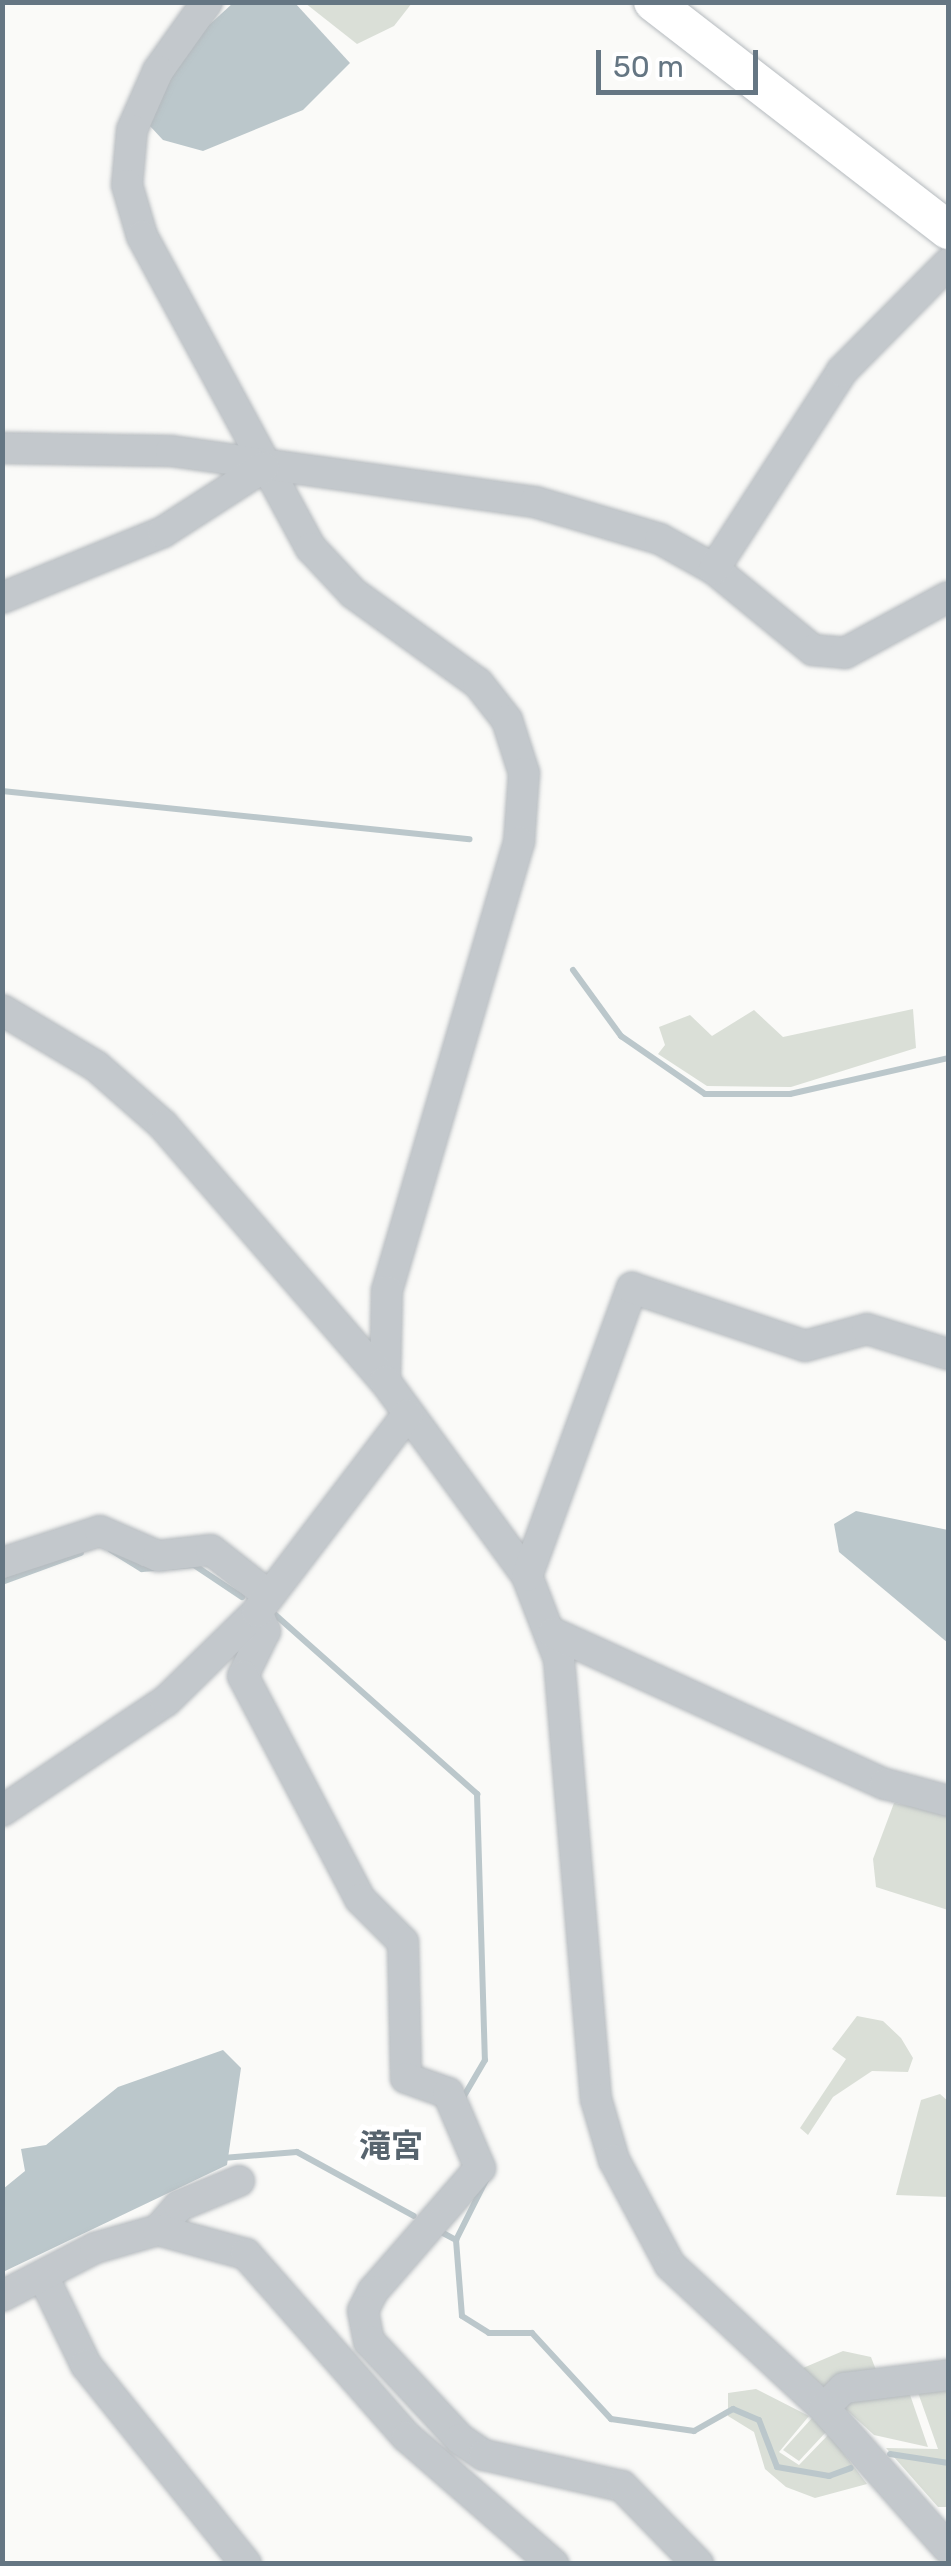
<!DOCTYPE html>
<html>
<head>
<meta charset="utf-8">
<style>
	body { margin:0 }
	#map { position:relative; width:951px; height:2566px; overflow:hidden; background:#fafaf8; font-family:Rubik,"Noto Sans JP",sans-serif }
	div>[style] { position:absolute }
	.green>* { inset:0; background:#dadfd7 }
	.water>* { inset:0; background:#bbc7cb }
	.stream>* { height:6px; margin:-3px; padding:0 3px; transform-origin:3px; border-radius:3px; background:#bbc7cb }
	.roads { filter:drop-shadow(0 0 2px #b5babe) drop-shadow(0 0 2px #b5babe) }
	.minor>* { height:30px; margin:-15px; padding:0 15px; transform-origin:15px; border-radius:15px; background:#c3c8cc }
	.major>* { height:38px; margin:-19px; padding:0 19px; transform-origin:19px; border-radius:19px; background:#fff }
	span { translate:-50% -50%; white-space:nowrap; text-align:center; line-height:1.15; -webkit-text-stroke:10px #fff; paint-order:stroke }
	.quarter-label { font-size:32px; color:#57646e; font-weight:700 }
	.frame { position:absolute; inset:0; border:5px solid #657683; pointer-events:none }
	.scale { position:absolute; left:596px; top:50px; width:162px; height:45px; box-sizing:border-box; border:5px solid #657683; border-top:0; padding-left:12px; font-size:30px; line-height:35px; white-space:nowrap; color:#657683; -webkit-text-stroke:8px #fff; paint-order:stroke }
</style>
</head>
<body>
<div id="map">
	<div class="green">
		<div style="clip-path:polygon(305px 3px,412px 3px,394px 26px,357px 44px)"></div>
		<div style="clip-path:polygon(913px 1009px,916px 1048px,791px 1087px,707px 1086px,658px 1054px,665px 1045px,659px 1027px,690px 1015px,712px 1036px,754px 1010px,783px 1037px)"></div>
		<div style="clip-path:polygon(894px 1803px,948px 1813px,948px 1910px,876px 1887px,873px 1859px)"></div>
		<div style="clip-path:polygon(857px 2016px,883px 2021px,901px 2038px,913px 2058px,908px 2072px,872px 2071px,833px 2097px,808px 2135px,800px 2128px,846px 2059px,832px 2049px)"></div>
		<div style="clip-path:polygon(940px 2094px,948px 2101px,948px 2197px,896px 2195px,921px 2100px)"></div>
		<div style="clip-path:polygon(843px 2351px,871px 2357px,876px 2370px,828px 2391px,803px 2368px)"></div>
		<div style="clip-path:polygon(948px 2384px,948px 2507px,938px 2507px,886px 2448px,938px 2449px,916px 2387px)"></div>
		<div style="clip-path:polygon(756px 2389px,809px 2416px,779px 2452px,799px 2465px,829px 2434px,867px 2484px,815px 2498px,786px 2487px,765px 2469px,754px 2432px,728px 2416px,728px 2393px)"></div>
		<div style="clip-path:polygon(908px 2389px,928px 2447px,874px 2435px,839px 2403px)"></div>
		<div style="clip-path:polygon(812px 2418px,826px 2432px,799px 2461px,783px 2450px)"></div>
	</div>
	<div class="water">
		<div style="clip-path:polygon(233px 3px,295px 3px,350px 63px,303px 110px,203px 151px,163px 140px,149px 125px,166px 87px,197px 36px)"></div>
		<div style="clip-path:polygon(856px 1511px,948px 1530px,948px 1643px,839px 1552px,834px 1524px)"></div>
		<div style="clip-path:polygon(223px 2050px,241px 2068px,227px 2165px,3px 2272px,3px 2189px,25px 2171px,21px 2149px,46px 2145px,118px 2087px)"></div>
	</div>
	<div class="stream">
		<div style="left:2px;top:791px;width:470px;rotate:5.9deg"></div>
		<div style="left:573px;top:970px;width:82px;rotate:54deg"></div>
		<div style="left:621px;top:1036px;width:102px;rotate:34.6deg"></div>
		<div style="left:705px;top:1094px;width:85px"></div>
		<div style="left:790px;top:1094px;width:162px;rotate:-12.8deg"></div>
		<div style="left:111px;top:1550px;width:36px;rotate:32deg"></div>
		<div style="left:142px;top:1569px;width:52px;rotate:-4.4deg"></div>
		<div style="left:194px;top:1565px;width:58px;rotate:33.7deg"></div>
		<div style="left:2px;top:1582px;width:84px;rotate:-20.2deg"></div>
		<div style="left:271px;top:1611px;width:276px;rotate:41.6deg"></div>
		<div style="left:477px;top:1794px;width:266px;rotate:88.3deg"></div>
		<div style="left:485px;top:2060px;width:42px;rotate:120.3deg"></div>
		<div style="left:223px;top:2158px;width:74px;rotate:-4.6deg"></div>
		<div style="left:297px;top:2152px;width:133px;rotate:28.7deg"></div>
		<div style="left:443px;top:2233px;width:15px;rotate:28deg"></div>
		<div style="left:456px;top:2240px;width:76px;rotate:85.5deg"></div>
		<div style="left:462px;top:2316px;width:32px;rotate:32deg"></div>
		<div style="left:489px;top:2333px;width:43px"></div>
		<div style="left:532px;top:2333px;width:117px;rotate:47.4deg"></div>
		<div style="left:611px;top:2419px;width:84px;rotate:8.2deg"></div>
		<div style="left:694px;top:2431px;width:45px;rotate:-29.4deg"></div>
		<div style="left:733px;top:2409px;width:28px;rotate:23deg"></div>
		<div style="left:759px;top:2420px;width:50px;rotate:69deg"></div>
		<div style="left:777px;top:2467px;width:53px;rotate:9.8deg"></div>
		<div style="left:829px;top:2476px;width:23px;rotate:-20deg"></div>
		<div style="left:456px;top:2240px;width:80px;rotate:-63.4deg"></div>
		<div style="left:890px;top:2454px;width:59px;rotate:8.8deg"></div>
	</div>
	<div class="roads">
		<div class="minor">
			<div style="left:207px;top:2px;width:85px;rotate:125.4deg"></div>
			<div style="left:158px;top:71px;width:64px;rotate:113.8deg"></div>
			<div style="left:132px;top:130px;width:55px;rotate:95.2deg"></div>
			<div style="left:127px;top:185px;width:53px;rotate:73.6deg"></div>
			<div style="left:142px;top:236px;width:355px;rotate:61.6deg"></div>
			<div style="left:311px;top:548px;width:62px;rotate:47deg"></div>
			<div style="left:353px;top:593px;width:154px;rotate:35.8deg"></div>
			<div style="left:478px;top:683px;width:47px;rotate:51.9deg"></div>
			<div style="left:507px;top:720px;width:56px;rotate:72.2deg"></div>
			<div style="left:524px;top:773px;width:69px;rotate:94.1deg"></div>
			<div style="left:519px;top:842px;width:468px;rotate:106.4deg"></div>
			<div style="left:387px;top:1291px;width:90px;rotate:91.3deg"></div>
			<div style="left:2px;top:448px;width:169px;rotate:1deg"></div>
			<div style="left:171px;top:451px;width:368px;rotate:8deg"></div>
			<div style="left:535px;top:502px;width:130px;rotate:16.5deg"></div>
			<div style="left:660px;top:539px;width:62px;rotate:29.1deg"></div>
			<div style="left:714px;top:569px;width:128px;rotate:39.3deg"></div>
			<div style="left:813px;top:650px;width:32px;rotate:5deg"></div>
			<div style="left:845px;top:653px;width:117px;rotate:-28.5deg"></div>
			<div style="left:714px;top:569px;width:236px;rotate:-57.1deg"></div>
			<div style="left:842px;top:371px;width:151px;rotate:-45.3deg"></div>
			<div style="left:2px;top:598px;width:174px;rotate:-22.3deg"></div>
			<div style="left:163px;top:532px;width:120px;rotate:-32.8deg"></div>
			<div style="left:2px;top:1010px;width:109px;rotate:30.8deg"></div>
			<div style="left:96px;top:1066px;width:89px;rotate:41.4deg"></div>
			<div style="left:163px;top:1125px;width:339px;rotate:49.1deg"></div>
			<div style="left:385px;top:1381px;width:241px;rotate:53.9deg"></div>
			<div style="left:527px;top:1576px;width:89px;rotate:68.9deg"></div>
			<div style="left:559px;top:1659px;width:442px;rotate:85.2deg"></div>
			<div style="left:596px;top:2099px;width:64px;rotate:73.6deg"></div>
			<div style="left:614px;top:2160px;width:119px;rotate:61.9deg"></div>
			<div style="left:670px;top:2265px;width:210px;rotate:42.9deg"></div>
			<div style="left:824px;top:2408px;width:187px;rotate:48.5deg"></div>
			<div style="left:2px;top:1563px;width:103px;rotate:-18.1deg"></div>
			<div style="left:100px;top:1531px;width:63px;rotate:23.3deg"></div>
			<div style="left:158px;top:1556px;width:53px;rotate:-6.5deg"></div>
			<div style="left:211px;top:1550px;width:71px;rotate:38.2deg"></div>
			<div style="left:527px;top:1576px;width:307px;rotate:-70deg"></div>
			<div style="left:632px;top:1288px;width:182px;rotate:18.5deg"></div>
			<div style="left:805px;top:1346px;width:64px;rotate:-15.3deg"></div>
			<div style="left:867px;top:1329px;width:85px;rotate:17.2deg"></div>
			<div style="left:257px;top:1612px;width:21px;rotate:67deg"></div>
			<div style="left:265px;top:1631px;width:50px;rotate:116.1deg"></div>
			<div style="left:243px;top:1676px;width:252px;rotate:62.3deg"></div>
			<div style="left:360px;top:1899px;width:61px;rotate:45deg"></div>
			<div style="left:403px;top:1942px;width:136px;rotate:88.7deg"></div>
			<div style="left:406px;top:2078px;width:45px;rotate:19.7deg"></div>
			<div style="left:448px;top:2093px;width:82px;rotate:66.9deg"></div>
			<div style="left:480px;top:2168px;width:163px;rotate:131deg"></div>
			<div style="left:373px;top:2291px;width:22px;rotate:117deg"></div>
			<div style="left:363px;top:2311px;width:31px;rotate:79deg"></div>
			<div style="left:369px;top:2341px;width:134px;rotate:47.1deg"></div>
			<div style="left:460px;top:2439px;width:29px;rotate:34deg"></div>
			<div style="left:484px;top:2455px;width:141px;rotate:12.7deg"></div>
			<div style="left:622px;top:2486px;width:109px;rotate:45.7deg"></div>
			<div style="left:553px;top:1633px;width:365px;rotate:24.5deg"></div>
			<div style="left:885px;top:1784px;width:65px;rotate:15.1deg"></div>
			<div style="left:2px;top:1811px;width:197px;rotate:-33.9deg"></div>
			<div style="left:166px;top:1701px;width:127px;rotate:-44.4deg"></div>
			<div style="left:257px;top:1612px;width:248px;rotate:-52.7deg"></div>
			<div style="left:158px;top:2230px;width:32px;rotate:-49deg"></div>
			<div style="left:179px;top:2206px;width:65px;rotate:-22.6deg"></div>
			<div style="left:43px;top:2276px;width:99px;rotate:64.2deg"></div>
			<div style="left:86px;top:2365px;width:255px;rotate:51.2deg"></div>
			<div style="left:2px;top:2296px;width:105px;rotate:-27.3deg"></div>
			<div style="left:95px;top:2248px;width:66px;rotate:-15.9deg"></div>
			<div style="left:158px;top:2230px;width:91px;rotate:15.3deg"></div>
			<div style="left:246px;top:2254px;width:244px;rotate:48.7deg"></div>
			<div style="left:407px;top:2437px;width:194px;rotate:41deg"></div>
			<div style="left:824px;top:2408px;width:28px;rotate:-45deg"></div>
			<div style="left:844px;top:2388px;width:105px;rotate:-7.1deg"></div>
		</div>
		<div class="major">
			<div style="left:653px;top:2px;width:373px;rotate:37.7deg"></div>
		</div>
	</div>
	<div class="quarter-label">
		<span style="left:391px;top:2146px">滝宮</span>
	</div>
	<div class="frame"></div>
	<div class="scale">50 m</div>
</div>
</body>
</html>
